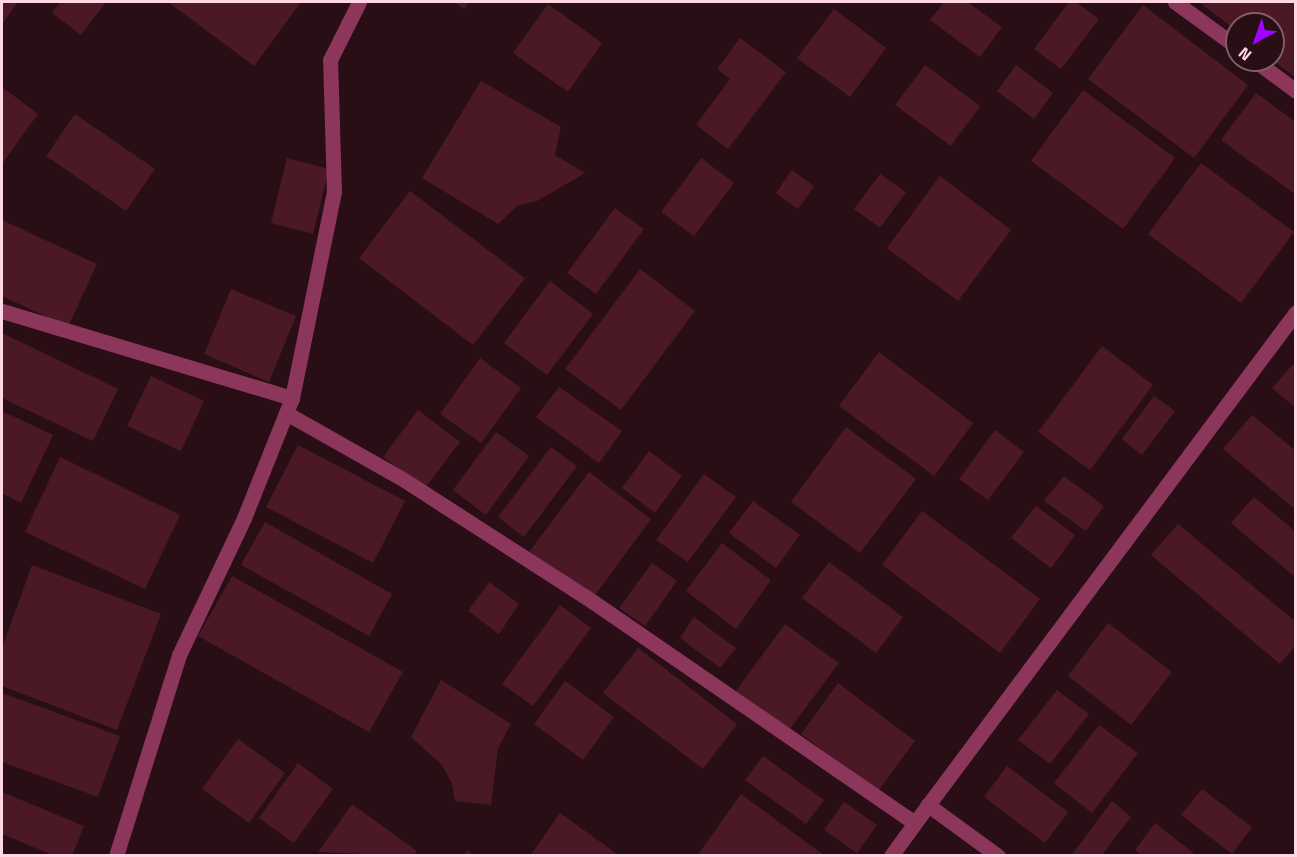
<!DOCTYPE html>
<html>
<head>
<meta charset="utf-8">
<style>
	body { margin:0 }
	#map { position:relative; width:1297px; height:857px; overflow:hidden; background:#290e16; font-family:"Titillium Web",sans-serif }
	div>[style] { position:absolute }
	.building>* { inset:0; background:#4b1926 }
	.minor>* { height:15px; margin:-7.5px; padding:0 7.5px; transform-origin:7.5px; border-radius:7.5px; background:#8b365a }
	span { translate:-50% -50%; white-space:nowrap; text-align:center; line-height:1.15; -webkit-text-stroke:6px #290e16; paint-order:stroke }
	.frame { position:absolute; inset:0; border:3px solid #ffd6e4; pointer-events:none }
	.north { position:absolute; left:1225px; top:12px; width:60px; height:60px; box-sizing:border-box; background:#290e16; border:2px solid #7f5e68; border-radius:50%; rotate:220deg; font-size:16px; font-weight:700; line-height:24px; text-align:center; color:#ffd6e4 }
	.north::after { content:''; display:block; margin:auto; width:21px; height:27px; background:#a202ff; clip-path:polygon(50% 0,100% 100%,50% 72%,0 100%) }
</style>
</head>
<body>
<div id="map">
	<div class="building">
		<div style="clip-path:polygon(2px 2px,18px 2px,2px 24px)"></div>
		<div style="clip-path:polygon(60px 2px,106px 2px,81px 35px,52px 13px)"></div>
		<div style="clip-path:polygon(168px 2px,301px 2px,254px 66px)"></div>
		<div style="clip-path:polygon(454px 2px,470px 2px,464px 9px)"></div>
		<div style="clip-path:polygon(944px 2px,967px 2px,1002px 27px,980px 57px,930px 20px)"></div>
		<div style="clip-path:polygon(1069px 2px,1076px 2px,1099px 19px,1061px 69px,1034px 49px)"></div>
		<div style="clip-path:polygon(1199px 2px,1296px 2px,1296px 78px,1273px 60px,1273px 24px,1237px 24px,1237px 31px)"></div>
		<div style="clip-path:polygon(548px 4px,602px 43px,568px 92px,513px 53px)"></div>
		<div style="clip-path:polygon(1143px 5px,1248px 85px,1194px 158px,1088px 79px)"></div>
		<div style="clip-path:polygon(834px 9px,886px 48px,850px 97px,797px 58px)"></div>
		<div style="clip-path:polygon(740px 38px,786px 72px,728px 149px,696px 125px,730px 79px,717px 69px)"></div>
		<div style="clip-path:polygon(925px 65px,980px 106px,951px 146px,895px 105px)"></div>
		<div style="clip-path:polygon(1016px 65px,1053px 93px,1034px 119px,997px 91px)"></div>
		<div style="clip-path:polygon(481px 81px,561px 127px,555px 155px,585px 173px,537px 201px,518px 205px,498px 224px,422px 178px)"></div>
		<div style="clip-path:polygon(2px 87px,38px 114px,2px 164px)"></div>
		<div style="clip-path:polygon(1083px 90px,1175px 158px,1123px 229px,1031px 161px)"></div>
		<div style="clip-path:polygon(1256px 93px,1296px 122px,1296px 195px,1221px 140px)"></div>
		<div style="clip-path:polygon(75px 114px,155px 169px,126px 211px,46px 156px)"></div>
		<div style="clip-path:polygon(287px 158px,329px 169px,313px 234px,271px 223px)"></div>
		<div style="clip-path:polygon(701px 158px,734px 183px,694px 236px,661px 212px)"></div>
		<div style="clip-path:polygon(1201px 163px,1294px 232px,1241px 303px,1148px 234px)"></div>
		<div style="clip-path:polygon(792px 170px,814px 186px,798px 209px,776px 193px)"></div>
		<div style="clip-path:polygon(880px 174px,906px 192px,880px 228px,854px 209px)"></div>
		<div style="clip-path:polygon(940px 176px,1011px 230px,958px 301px,887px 248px)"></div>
		<div style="clip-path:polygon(410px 191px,525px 278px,473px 345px,359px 258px)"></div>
		<div style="clip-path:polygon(615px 208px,644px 229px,596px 294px,567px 273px)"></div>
		<div style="clip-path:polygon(2px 220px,97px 264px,68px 327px,2px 296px)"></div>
		<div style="clip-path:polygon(640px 269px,695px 311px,621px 410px,565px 369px)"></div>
		<div style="clip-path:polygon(550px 281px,593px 314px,547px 375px,504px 343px)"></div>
		<div style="clip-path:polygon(231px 289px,296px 316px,269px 382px,204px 354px)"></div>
		<div style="clip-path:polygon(2px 333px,118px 389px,93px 441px,2px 398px)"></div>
		<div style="clip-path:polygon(1102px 346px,1153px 385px,1090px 470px,1038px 432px)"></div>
		<div style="clip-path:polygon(879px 352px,973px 423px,934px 476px,839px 406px)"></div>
		<div style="clip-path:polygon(480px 358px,521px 388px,481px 443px,440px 414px)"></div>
		<div style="clip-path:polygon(1296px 361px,1296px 408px,1272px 388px)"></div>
		<div style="clip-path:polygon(151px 376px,204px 401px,181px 451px,127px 426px)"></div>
		<div style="clip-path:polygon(559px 387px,622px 431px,599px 463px,536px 417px)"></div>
		<div style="clip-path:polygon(1154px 396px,1175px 411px,1142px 455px,1122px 439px)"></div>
		<div style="clip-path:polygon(418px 410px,460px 442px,425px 488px,383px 457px)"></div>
		<div style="clip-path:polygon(2px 411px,53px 435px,21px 503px,2px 493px)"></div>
		<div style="clip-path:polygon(1252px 415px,1296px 451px,1296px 510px,1223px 449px)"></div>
		<div style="clip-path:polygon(846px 427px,916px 479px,860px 553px,791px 502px)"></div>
		<div style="clip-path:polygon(995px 430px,1024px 452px,988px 500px,959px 479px)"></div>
		<div style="clip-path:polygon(496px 432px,529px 456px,486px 515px,453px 490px)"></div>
		<div style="clip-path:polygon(298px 445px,405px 501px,373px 563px,266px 507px)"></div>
		<div style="clip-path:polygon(551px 447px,577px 466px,524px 537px,498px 517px)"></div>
		<div style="clip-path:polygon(649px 451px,682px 476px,655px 513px,622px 488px)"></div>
		<div style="clip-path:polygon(60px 457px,180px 515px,145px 589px,25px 532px)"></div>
		<div style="clip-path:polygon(589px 472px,651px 519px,592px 599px,529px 552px)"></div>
		<div style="clip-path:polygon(704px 474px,736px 497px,688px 562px,656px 540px)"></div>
		<div style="clip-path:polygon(1064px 476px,1104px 506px,1086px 531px,1044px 501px)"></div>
		<div style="clip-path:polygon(1254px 497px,1296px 532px,1296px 578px,1231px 523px)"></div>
		<div style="clip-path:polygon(753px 501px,800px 535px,776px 568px,729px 533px)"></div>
		<div style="clip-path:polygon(1036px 506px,1075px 535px,1051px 568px,1011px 538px)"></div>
		<div style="clip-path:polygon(922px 511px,1040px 599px,1000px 653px,882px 565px)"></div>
		<div style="clip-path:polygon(265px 522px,392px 594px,369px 636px,241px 565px)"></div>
		<div style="clip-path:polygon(1178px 524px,1296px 622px,1296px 645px,1280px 664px,1151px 555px)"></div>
		<div style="clip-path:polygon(722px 543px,771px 580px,736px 629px,686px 591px)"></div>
		<div style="clip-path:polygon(829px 562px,903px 617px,876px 653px,802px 598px)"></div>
		<div style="clip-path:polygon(652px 563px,677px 581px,645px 626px,619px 608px)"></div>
		<div style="clip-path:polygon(32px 565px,161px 614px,117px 730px,2px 686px,2px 648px)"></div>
		<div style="clip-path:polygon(232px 576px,403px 672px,369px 732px,198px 636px)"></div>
		<div style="clip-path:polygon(489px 582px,519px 604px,499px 634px,468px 611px)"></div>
		<div style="clip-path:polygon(560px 605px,591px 628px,533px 706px,502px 684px)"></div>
		<div style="clip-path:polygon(694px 617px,736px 648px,720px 668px,680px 638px)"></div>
		<div style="clip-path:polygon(1108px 623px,1172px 672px,1131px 725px,1068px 676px)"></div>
		<div style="clip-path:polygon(785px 624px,839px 663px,789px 730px,736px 691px)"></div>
		<div style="clip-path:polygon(638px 648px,737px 724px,703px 769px,603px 693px)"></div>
		<div style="clip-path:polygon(441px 680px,511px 724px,498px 748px,491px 805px,455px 801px,452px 783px,441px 764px,411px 737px)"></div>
		<div style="clip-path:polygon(565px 681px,614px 717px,583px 760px,534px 724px)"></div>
		<div style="clip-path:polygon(838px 683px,915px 741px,878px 791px,801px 734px)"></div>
		<div style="clip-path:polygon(1057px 690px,1089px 714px,1050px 764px,1018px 740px)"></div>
		<div style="clip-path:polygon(2px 693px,120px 736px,98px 797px,2px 762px)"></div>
		<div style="clip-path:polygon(1099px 725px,1138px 753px,1092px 813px,1054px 783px)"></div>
		<div style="clip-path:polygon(238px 739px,285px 773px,249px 823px,202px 789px)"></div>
		<div style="clip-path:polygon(763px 756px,824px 800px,806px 824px,745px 780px)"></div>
		<div style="clip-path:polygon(298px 763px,333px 789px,294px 843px,259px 818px)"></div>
		<div style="clip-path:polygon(1007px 766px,1068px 812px,1045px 843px,984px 797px)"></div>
		<div style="clip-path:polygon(1202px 789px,1252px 827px,1232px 854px,1181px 815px)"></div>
		<div style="clip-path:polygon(2px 792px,84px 826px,72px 856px,55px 856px,2px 834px)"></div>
		<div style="clip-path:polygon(741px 794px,825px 856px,697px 856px)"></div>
		<div style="clip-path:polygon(1112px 801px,1131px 817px,1101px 856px,1071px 856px)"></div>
		<div style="clip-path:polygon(844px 802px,877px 825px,857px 853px,824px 830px)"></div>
		<div style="clip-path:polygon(352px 804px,417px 851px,414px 856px,318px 852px)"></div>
		<div style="clip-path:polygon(560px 813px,620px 856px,530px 856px)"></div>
		<div style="clip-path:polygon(1155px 823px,1197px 856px,1142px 856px,1135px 850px)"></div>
		<div style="clip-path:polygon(467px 850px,476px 856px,463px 856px)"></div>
	</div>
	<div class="minor">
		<div style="left:1175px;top:2px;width:77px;rotate:36deg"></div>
		<div style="left:1254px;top:60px;width:52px;rotate:36.4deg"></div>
		<div style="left:2px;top:311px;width:303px;rotate:16.7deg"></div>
		<div style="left:286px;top:413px;width:132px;rotate:29.5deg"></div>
		<div style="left:401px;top:478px;width:220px;rotate:32.8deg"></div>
		<div style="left:586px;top:597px;width:399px;rotate:34.5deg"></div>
		<div style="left:116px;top:856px;width:211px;rotate:-72.6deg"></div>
		<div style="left:179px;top:655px;width:152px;rotate:-64.6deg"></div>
		<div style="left:244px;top:518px;width:129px;rotate:-68.2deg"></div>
		<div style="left:292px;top:398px;width:210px;rotate:-78.5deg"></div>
		<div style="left:334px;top:192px;width:132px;rotate:-91.7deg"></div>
		<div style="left:330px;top:60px;width:65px;rotate:-63.4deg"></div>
		<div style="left:891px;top:856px;width:63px;rotate:-54deg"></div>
		<div style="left:998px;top:856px;width:87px;rotate:-143.9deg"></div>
		<div style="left:928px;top:805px;width:615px;rotate:-53.26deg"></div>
	</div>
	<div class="frame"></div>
	<div class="north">N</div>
</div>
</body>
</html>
